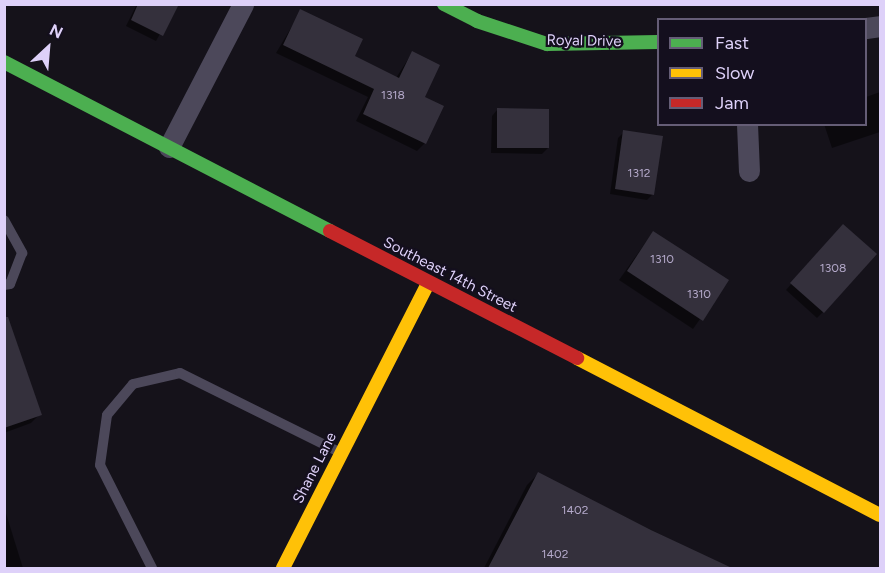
<!DOCTYPE html>
<html>
<head>
<meta charset="utf-8">
<style>
	body { margin:0 }
	#map { position:relative; width:885px; height:573px; overflow:hidden; background:#15121a; font-family:Figtree,sans-serif }
	div>[style] { position:absolute }
	.shadow>* { inset:0; background:#0007 }
	.building>* { inset:0; background:#34303c }
	.lane>* { height:10px; margin:-5px; padding:0 5px; transform-origin:5px; border-radius:5px; background:#4c485a }
	.street>* { height:21px; margin:-10.5px; padding:0 10.5px; transform-origin:10.5px; border-radius:10.5px; background:#4c485a }
	.fast>* { height:14px; margin:-7px; padding:0 7px; transform-origin:7px; border-radius:7px; background:#4caf50 }
	.slow>* { height:14px; margin:-7px; padding:0 7px; transform-origin:7px; border-radius:7px; background:#ffc107 }
	.jam>* { height:14px; margin:-7px; padding:0 7px; transform-origin:7px; border-radius:7px; background:#c62828 }
	span { translate:-50% -50%; white-space:nowrap; text-align:center; line-height:1.15; -webkit-text-stroke:4.5px #140f1e; paint-order:stroke }
	.number-label { font-size:12px; color:#b4a9ca }
	.number-label span { -webkit-text-stroke-width:0 }
	.street-label { font-size:15px; color:#ded1f9 }
	.frame { position:absolute; inset:0; border:6px solid #ded1f9; pointer-events:none }
	.legend { position:absolute; left:657px; top:18px; width:210px; height:108px; box-sizing:border-box; background:#140f1e; border:2px solid #655d76; margin:0; padding:8px 10px; list-style:none; font-size:18px; color:#ded1f9 }
	.legend li { display:flex; align-items:center; gap:12px; height:30px }
	.legend b { width:30px; border:2px solid #655d76 }
	.north { position:absolute; left:18px; top:18px; width:60px; height:60px; -webkit-text-stroke:4px #140f1e; paint-order:stroke; rotate:26deg; font-size:16px; font-weight:700; line-height:24px; text-align:center; color:#ded1f9 }
	.north::after { content:''; display:block; margin:auto; width:21px; height:27px; background:#ded1f9; clip-path:polygon(50% 0,100% 100%,50% 72%,0 100%) }
</style>
</head>
<body>
<div id="map">
	<div class="shadow">
		<div style="clip-path:polygon(137px 4px,177px 4px,156px 41px,126px 26px)"></div>
		<div style="clip-path:polygon(301px 11px,353px 57px,396px 78px,412px 53px,423px 98px,425px 143px,417px 151px,356px 121px,368px 97px,276px 53px)"></div>
		<div style="clip-path:polygon(880px 92px,880px 132px,832px 148px,824px 124px,866px 124px,866px 97px)"></div>
		<div style="clip-path:polygon(497px 110px,548px 148px,542px 154px,491px 153px,492px 116px)"></div>
		<div style="clip-path:polygon(624px 132px,653px 194px,647px 200px,610px 194px,618px 138px)"></div>
		<div style="clip-path:polygon(653px 232px,727px 281px,693px 329px,619px 280px)"></div>
		<div style="clip-path:polygon(837px 232px,823px 312px,817px 318px,786px 290px)"></div>
		<div style="clip-path:polygon(4px 354px,40px 414px,31px 423px,4px 433px)"></div>
		<div style="clip-path:polygon(538px 474px,728px 568px,484px 568px,527px 485px)"></div>
		<div style="clip-path:polygon(4px 507px,23px 568px,4px 568px)"></div>
	</div>
	<div class="building">
		<div style="clip-path:polygon(138px 4px,179px 4px,163px 36px,131px 20px)"></div>
		<div style="clip-path:polygon(300px 9px,363px 39px,355px 56px,399px 78px,412px 51px,440px 65px,425px 97px,444px 106px,426px 144px,363px 114px,374px 89px,283px 45px)"></div>
		<div style="clip-path:polygon(497px 108px,549px 109px,549px 148px,497px 148px)"></div>
		<div style="clip-path:polygon(623px 130px,663px 136px,654px 195px,615px 189px)"></div>
		<div style="clip-path:polygon(843px 224px,877px 254px,824px 313px,790px 283px)"></div>
		<div style="clip-path:polygon(653px 231px,729px 280px,703px 321px,627px 271px)"></div>
		<div style="clip-path:polygon(4px 317px,8px 317px,42px 415px,4px 428px)"></div>
		<div style="clip-path:polygon(538px 472px,651px 530px,732px 568px,488px 568px)"></div>
	</div>
	<div class="lane">
		<div style="left:4px;top:220px;width:38px;rotate:61deg"></div>
		<div style="left:22px;top:253px;width:33px;rotate:111deg"></div>
		<div style="left:10px;top:284px;width:6px;rotate:171deg"></div>
		<div style="left:152px;top:568px;width:115px;rotate:-116.8deg"></div>
		<div style="left:100px;top:465px;width:50px;rotate:-82deg"></div>
		<div style="left:107px;top:415px;width:40px;rotate:-50deg"></div>
		<div style="left:133px;top:384px;width:48px;rotate:-13.2deg"></div>
		<div style="left:180px;top:373px;width:178px;rotate:26.4deg"></div>
	</div>
	<div class="street">
		<div style="left:866px;top:28px;width:14px;rotate:-8deg"></div>
		<div style="left:747px;top:124px;width:47px;rotate:87.6deg"></div>
		<div style="left:169px;top:147px;width:161px;rotate:-62.6deg"></div>
	</div>
	<div class="fast">
		<div style="left:444px;top:4px;width:37px;rotate:27deg"></div>
		<div style="left:477px;top:21px;width:74px;rotate:18.2deg"></div>
		<div style="left:547px;top:44px;width:111px;rotate:-1deg"></div>
		<div style="left:4px;top:62px;width:367px;rotate:27.4deg"></div>
	</div>
	<div class="slow">
		<div style="left:577px;top:358px;width:341px;rotate:27.4deg"></div>
		<div style="left:283px;top:568px;width:320px;rotate:-63deg"></div>
	</div>
	<div class="jam">
		<div style="left:330px;top:231px;width:278px;rotate:27.2deg"></div>
	</div>
	<div class="number-label">
		<span style="left:393px;top:96px">1318</span>
		<span style="left:639px;top:174px">1312</span>
		<span style="left:662px;top:260px">1310</span>
		<span style="left:833px;top:269px">1308</span>
		<span style="left:699px;top:295px">1310</span>
		<span style="left:575px;top:511px">1402</span>
		<span style="left:555px;top:555px">1402</span>
	</div>
	<div class="street-label">
		<span style="left:584px;top:41px;rotate:1deg">Royal Drive</span>
		<span style="left:450px;top:275px;rotate:27deg">Southeast 14th Street</span>
		<span style="left:315px;top:468px;rotate:-63deg">Shane Lane</span>
	</div>
	<div class="frame"></div>
	<ul class="legend">
	<li><b style="height:8px;background:#4caf50"></b>Fast</li>
	<li><b style="height:8px;background:#ffc107"></b>Slow</li>
	<li><b style="height:8px;background:#c62828"></b>Jam</li>
	</ul>
	<div class="north">N</div>
</div>
</body>
</html>
